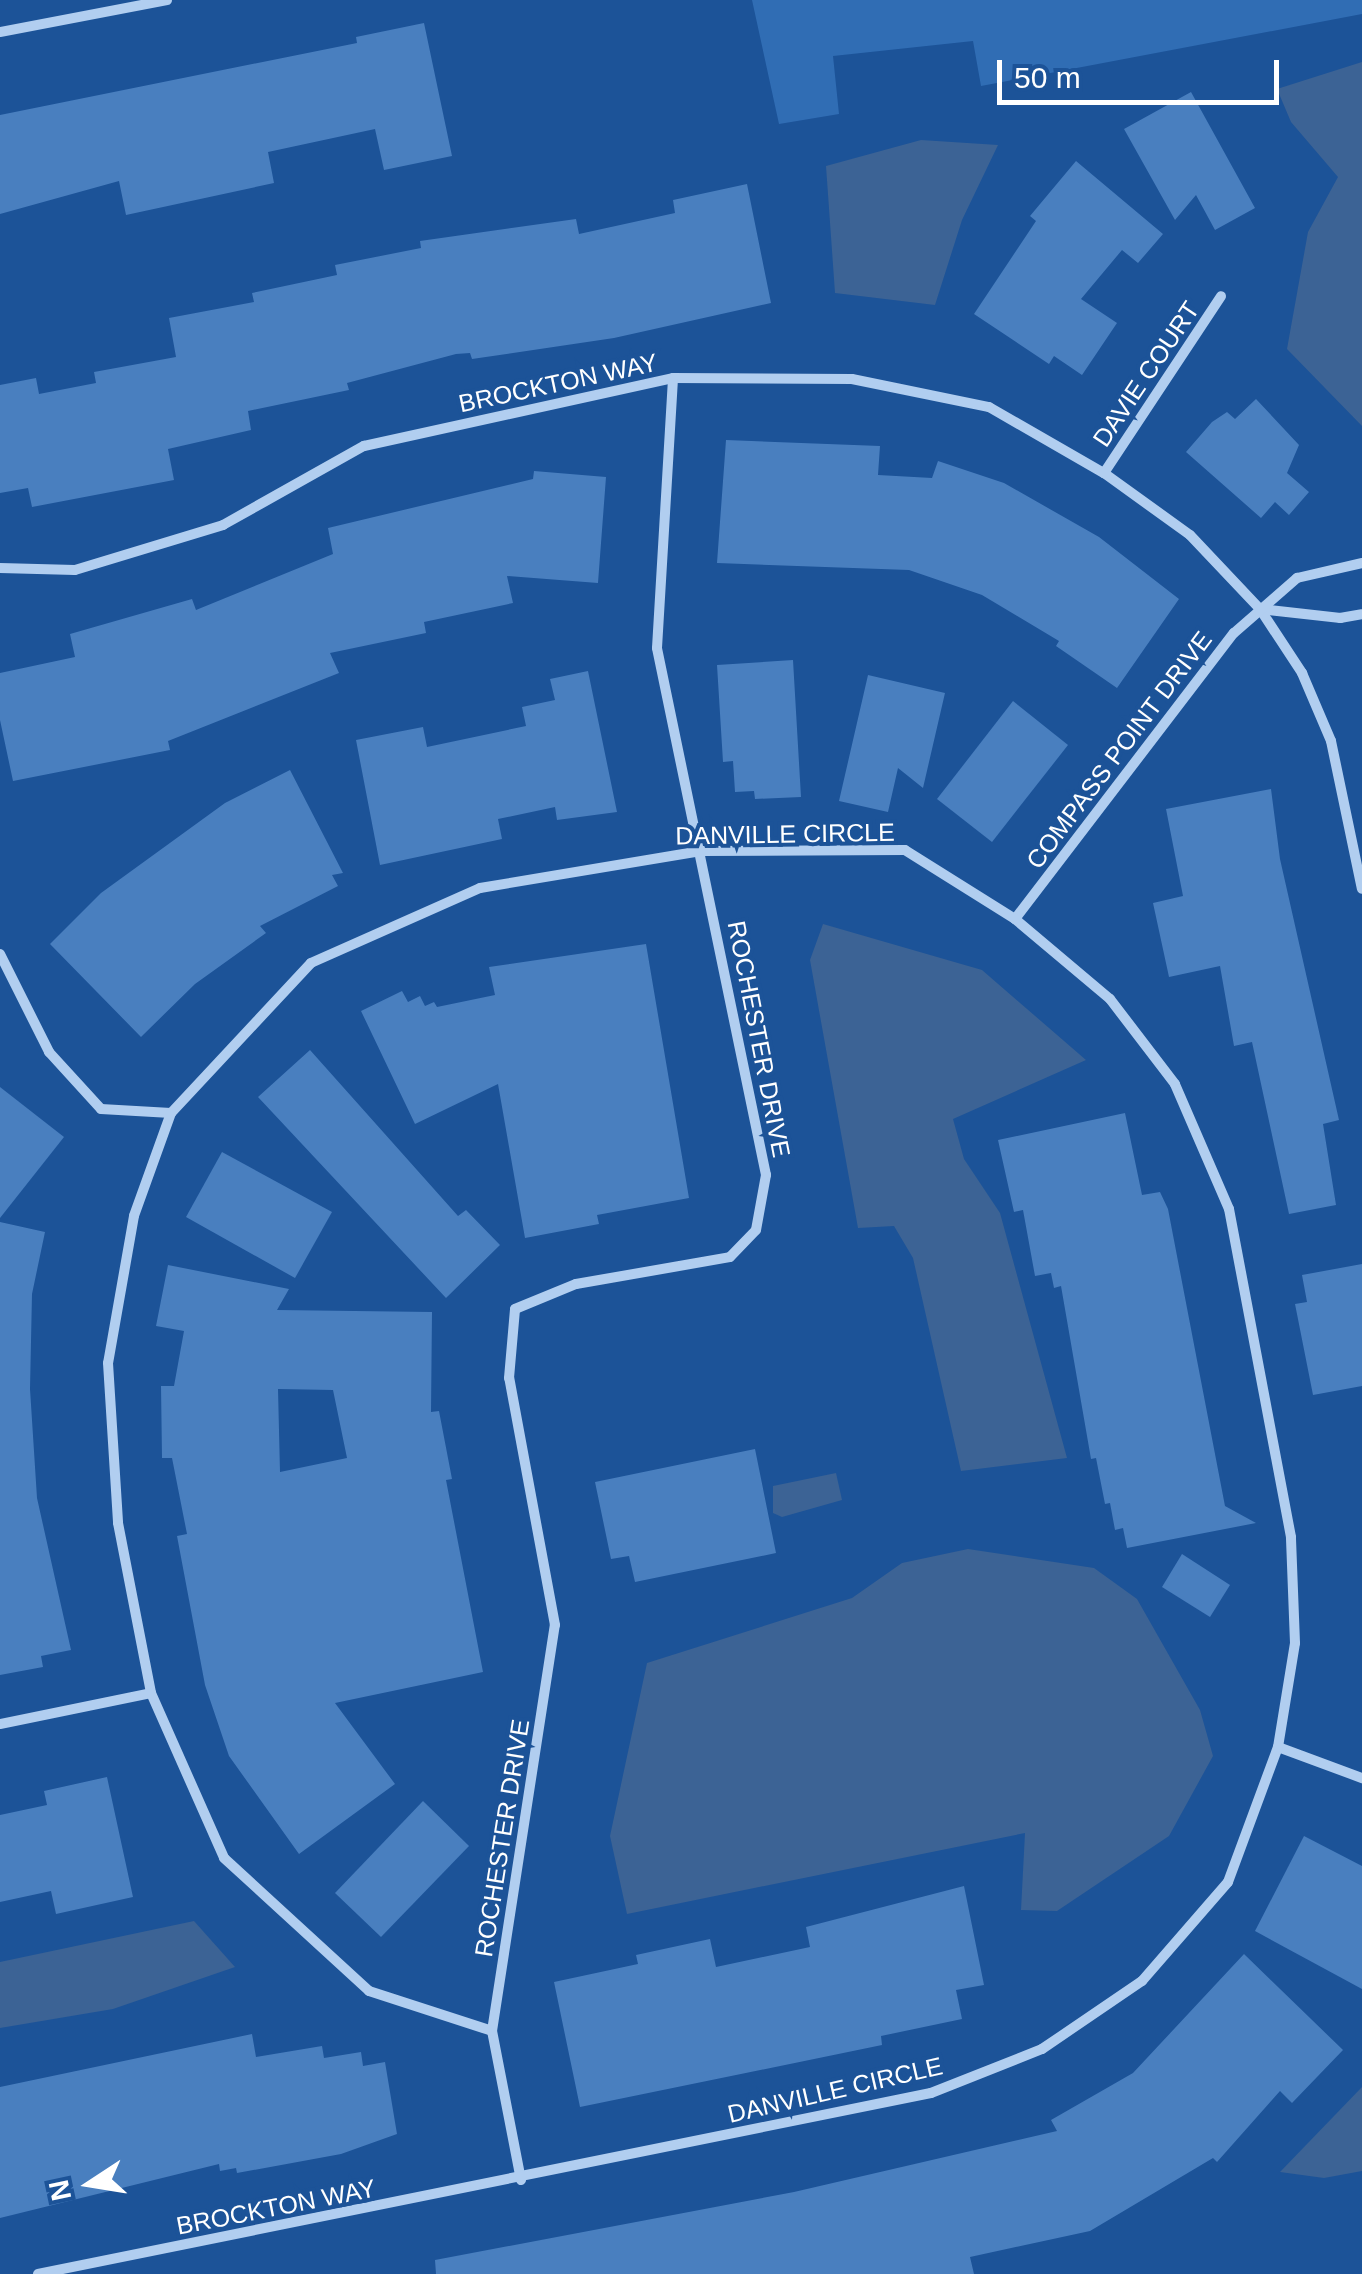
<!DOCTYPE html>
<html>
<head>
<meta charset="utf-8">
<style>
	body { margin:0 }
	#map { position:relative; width:1362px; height:2274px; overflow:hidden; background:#1c5398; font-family:Arial,sans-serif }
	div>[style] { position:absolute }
	.green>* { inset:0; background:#306db4 }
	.water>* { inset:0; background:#3c6395 }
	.building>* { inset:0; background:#497fbf }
	.minor>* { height:10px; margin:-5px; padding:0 5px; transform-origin:5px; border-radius:5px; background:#b1cef0 }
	span { translate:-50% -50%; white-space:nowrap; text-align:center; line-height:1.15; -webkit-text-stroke:8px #1c5398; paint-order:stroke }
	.street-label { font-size:25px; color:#fff }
	.north { position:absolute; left:40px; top:2134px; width:100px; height:100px; -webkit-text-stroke:8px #1c5398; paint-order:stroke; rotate:258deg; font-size:28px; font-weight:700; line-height:40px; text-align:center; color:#fff }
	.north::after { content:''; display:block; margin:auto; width:35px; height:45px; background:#fff; clip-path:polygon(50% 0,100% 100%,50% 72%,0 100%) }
	.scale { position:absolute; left:997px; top:60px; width:282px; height:45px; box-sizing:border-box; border:5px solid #fff; border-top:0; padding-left:12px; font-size:30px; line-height:35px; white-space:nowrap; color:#fff; -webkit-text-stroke:8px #1c5398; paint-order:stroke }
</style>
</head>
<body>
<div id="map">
	<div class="green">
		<div style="clip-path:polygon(752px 0,1362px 0,1362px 14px,981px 86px,973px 41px,833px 56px,839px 114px,779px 124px)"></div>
	</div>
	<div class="water">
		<div style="clip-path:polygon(1362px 62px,1362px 426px,1287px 349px,1308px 232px,1338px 177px,1291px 122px,1277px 89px)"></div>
		<div style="clip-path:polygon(921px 140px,998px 145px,962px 220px,935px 305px,835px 293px,826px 166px)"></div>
		<div style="clip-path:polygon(823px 924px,982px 970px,1086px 1060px,953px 1119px,964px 1159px,1000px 1213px,1067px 1458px,961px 1471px,913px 1258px,894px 1226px,858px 1228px,810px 960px)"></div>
		<div style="clip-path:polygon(836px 1473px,842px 1500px,782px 1517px,773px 1513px,773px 1486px)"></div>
		<div style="clip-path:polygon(968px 1549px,1094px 1568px,1137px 1599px,1200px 1710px,1213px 1756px,1169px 1836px,1057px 1911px,1021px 1910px,1025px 1833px,627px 1914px,610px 1836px,647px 1663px,852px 1598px,902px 1563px)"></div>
		<div style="clip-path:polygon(194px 1921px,235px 1967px,113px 2009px,0 2028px,0 1962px)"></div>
		<div style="clip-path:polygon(1362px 2087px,1362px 2171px,1324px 2178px,1280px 2172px)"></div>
	</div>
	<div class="building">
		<div style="clip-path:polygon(424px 23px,452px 156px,384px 170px,375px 129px,268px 152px,274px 183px,126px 215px,119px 181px,0 214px,0 115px,357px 43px,356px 37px)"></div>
		<div style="clip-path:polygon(1191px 92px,1255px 208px,1215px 230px,1196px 195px,1175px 220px,1124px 129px)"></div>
		<div style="clip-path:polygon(1076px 161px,1163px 234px,1138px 263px,1122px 250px,1081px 299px,1117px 323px,1082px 375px,1054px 356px,1049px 364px,974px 314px,1036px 221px,1030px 216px)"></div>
		<div style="clip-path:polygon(747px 184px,771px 303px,614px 338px,472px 359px,470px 353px,456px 354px,347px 383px,349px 390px,248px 411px,251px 430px,168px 449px,174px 480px,32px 507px,28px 488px,0 493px,0 385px,36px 378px,39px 394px,96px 383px,94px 372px,176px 357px,169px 318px,254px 302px,252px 293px,337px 275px,335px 265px,421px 248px,420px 241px,576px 219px,579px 234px,675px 213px,673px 200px)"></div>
		<div style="clip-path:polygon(1256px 399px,1299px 445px,1287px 473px,1309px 492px,1289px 515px,1275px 502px,1261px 518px,1186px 452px,1212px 422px,1227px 412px,1235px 419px)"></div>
		<div style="clip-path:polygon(726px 440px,880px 446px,878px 475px,932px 478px,938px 461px,1004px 483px,1099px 537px,1179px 599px,1117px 688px,1056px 646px,1059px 641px,982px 595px,909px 570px,717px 563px)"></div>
		<div style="clip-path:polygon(534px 471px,606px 477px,598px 583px,507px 576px,513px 603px,424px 622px,426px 633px,330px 653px,339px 673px,168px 741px,170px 750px,13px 781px,0 720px,0 673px,75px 657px,70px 634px,192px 599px,196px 610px,333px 554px,328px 528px,533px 479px)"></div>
		<div style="clip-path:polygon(793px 660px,801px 797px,755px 799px,754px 791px,735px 792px,733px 761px,723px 762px,717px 665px)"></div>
		<div style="clip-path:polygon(588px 671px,617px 812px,557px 820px,555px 807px,498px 819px,502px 839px,380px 865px,356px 740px,423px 727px,427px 747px,526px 726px,522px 707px,555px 700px,550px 679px)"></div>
		<div style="clip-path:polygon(868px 675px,945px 693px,923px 788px,898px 768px,888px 812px,839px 801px)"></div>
		<div style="clip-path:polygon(1013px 701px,1068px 745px,992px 842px,937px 799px)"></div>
		<div style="clip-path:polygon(290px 770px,343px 873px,332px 875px,338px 886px,260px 926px,266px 933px,195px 984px,141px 1037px,50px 944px,101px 893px,225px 803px)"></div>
		<div style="clip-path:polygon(1271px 789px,1280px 859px,1339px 1120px,1323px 1124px,1336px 1205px,1289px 1214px,1252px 1042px,1234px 1046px,1220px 966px,1169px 977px,1153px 903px,1183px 896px,1166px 809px)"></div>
		<div style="clip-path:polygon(646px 944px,689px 1198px,597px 1215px,599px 1224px,525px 1238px,498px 1084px,415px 1124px,361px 1011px,402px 991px,408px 1002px,420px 996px,425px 1006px,434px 1002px,437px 1007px,495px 995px,489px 967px)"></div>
		<div style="clip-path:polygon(310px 1050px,458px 1216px,466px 1210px,500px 1245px,446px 1298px,258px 1097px)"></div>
		<div style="clip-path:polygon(0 1087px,64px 1137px,0 1218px)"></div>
		<div style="clip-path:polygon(1125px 1113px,1142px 1195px,1160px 1192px,1168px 1209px,1225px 1506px,1256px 1523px,1127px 1548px,1123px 1528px,1115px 1530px,1110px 1503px,1105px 1504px,1096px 1458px,1091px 1459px,1061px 1286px,1054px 1288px,1051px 1273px,1035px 1276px,1023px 1210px,1014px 1212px,998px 1140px)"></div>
		<div style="clip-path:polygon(222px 1152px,332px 1212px,295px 1278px,186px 1217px)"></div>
		<div style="clip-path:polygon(0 1222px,45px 1232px,32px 1294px,30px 1389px,37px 1498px,71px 1650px,41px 1656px,43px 1667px,0 1675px)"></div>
		<div style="clip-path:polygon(1362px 1264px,1362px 1386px,1313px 1395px,1295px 1304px,1307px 1302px,1302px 1275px)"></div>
		<div style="clip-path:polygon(evenodd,168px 1265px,289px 1289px,277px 1310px,432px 1312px,431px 1412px,439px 1411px,452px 1479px,446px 1480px,483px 1672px,335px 1703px,395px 1784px,299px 1854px,229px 1756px,205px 1685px,177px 1536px,187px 1534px,172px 1458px,162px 1458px,161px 1386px,174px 1386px,184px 1331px,156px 1326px,168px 1265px,278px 1389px,333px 1390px,347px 1458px,280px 1472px,278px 1389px)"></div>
		<div style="clip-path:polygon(755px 1449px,776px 1553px,635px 1582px,629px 1556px,611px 1559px,595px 1482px)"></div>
		<div style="clip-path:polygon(1182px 1554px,1230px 1585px,1210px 1617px,1162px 1587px)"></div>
		<div style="clip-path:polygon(107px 1777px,133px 1897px,56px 1914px,51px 1891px,0 1902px,0 1815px,47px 1805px,44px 1791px)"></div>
		<div style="clip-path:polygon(423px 1801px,469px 1846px,381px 1937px,335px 1893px)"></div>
		<div style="clip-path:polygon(1304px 1836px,1362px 1866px,1362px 1989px,1255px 1931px)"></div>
		<div style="clip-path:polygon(964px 1886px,984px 1985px,956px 1990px,962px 2019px,881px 2036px,882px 2045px,580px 2107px,554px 1982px,638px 1964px,636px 1955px,710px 1939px,716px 1967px,810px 1947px,806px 1927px)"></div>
		<div style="clip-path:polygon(1244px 1954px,1343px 2050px,1292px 2103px,1280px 2091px,1217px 2162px,1213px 2158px,1090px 2231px,970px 2257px,974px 2274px,436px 2274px,435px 2260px,794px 2192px,1057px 2131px,1051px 2120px,1133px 2073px)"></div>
		<div style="clip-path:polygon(252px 2034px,256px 2057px,322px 2046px,324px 2058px,361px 2052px,363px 2066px,385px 2062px,397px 2134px,341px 2154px,237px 2173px,236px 2168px,220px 2171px,219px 2164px,0 2218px,0 2087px)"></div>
	</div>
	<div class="minor">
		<div style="left:0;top:32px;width:170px;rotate:-10.8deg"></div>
		<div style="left:1104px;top:473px;width:212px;rotate:-56.5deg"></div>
		<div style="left:0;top:568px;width:75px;rotate:1.5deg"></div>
		<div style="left:75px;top:570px;width:155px;rotate:-16.9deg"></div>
		<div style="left:223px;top:525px;width:162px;rotate:-29.3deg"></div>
		<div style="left:364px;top:446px;width:316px;rotate:-12.4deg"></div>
		<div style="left:673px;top:378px;width:179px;rotate:0.3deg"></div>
		<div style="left:852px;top:379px;width:140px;rotate:11.6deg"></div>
		<div style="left:989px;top:407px;width:133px;rotate:29.9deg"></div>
		<div style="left:1104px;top:473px;width:106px;rotate:35.8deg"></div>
		<div style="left:1190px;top:535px;width:102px;rotate:46.6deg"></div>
		<div style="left:1260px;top:609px;width:77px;rotate:56.7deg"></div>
		<div style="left:1302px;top:673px;width:74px;rotate:66.9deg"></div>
		<div style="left:1331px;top:741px;width:151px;rotate:78.2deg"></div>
		<div style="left:1260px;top:609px;width:81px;rotate:6.4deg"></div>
		<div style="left:1340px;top:618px;width:22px;rotate:-10deg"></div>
		<div style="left:1015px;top:919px;width:360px;rotate:-52.6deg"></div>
		<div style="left:1234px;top:633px;width:84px;rotate:-41.1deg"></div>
		<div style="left:1297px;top:578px;width:67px;rotate:-13deg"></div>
		<div style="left:0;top:954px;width:110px;rotate:63.4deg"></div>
		<div style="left:49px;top:1052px;width:77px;rotate:47.6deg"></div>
		<div style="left:101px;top:1109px;width:70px;rotate:3.3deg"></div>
		<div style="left:0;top:1724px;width:154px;rotate:-11.6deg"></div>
		<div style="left:1278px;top:1747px;width:90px;rotate:20.3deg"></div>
		<div style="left:521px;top:2180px;width:152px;rotate:-101deg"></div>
		<div style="left:492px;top:2031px;width:411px;rotate:-81.2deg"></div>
		<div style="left:555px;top:1625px;width:251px;rotate:-100.5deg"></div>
		<div style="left:509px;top:1378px;width:69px;rotate:-85deg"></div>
		<div style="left:515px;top:1309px;width:66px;rotate:-22.3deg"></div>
		<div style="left:576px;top:1284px;width:156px;rotate:-9.9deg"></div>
		<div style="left:730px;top:1257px;width:37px;rotate:-46deg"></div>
		<div style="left:756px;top:1230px;width:56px;rotate:-79.7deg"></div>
		<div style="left:766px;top:1175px;width:538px;rotate:-101.69deg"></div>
		<div style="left:657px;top:648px;width:270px;rotate:-86.6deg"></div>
		<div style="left:38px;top:2274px;width:911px;rotate:-11.46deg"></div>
		<div style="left:931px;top:2093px;width:119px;rotate:-21.6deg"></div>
		<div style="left:1042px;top:2049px;width:121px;rotate:-34.2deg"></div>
		<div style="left:1142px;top:1981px;width:131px;rotate:-49deg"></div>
		<div style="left:1228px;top:1882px;width:144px;rotate:-69.7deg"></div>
		<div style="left:1278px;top:1747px;width:105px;rotate:-80.7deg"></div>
		<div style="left:1295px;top:1643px;width:106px;rotate:-92.2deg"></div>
		<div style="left:1291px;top:1537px;width:334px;rotate:-100.7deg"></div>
		<div style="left:1229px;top:1209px;width:136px;rotate:-113.4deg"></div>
		<div style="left:1175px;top:1084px;width:107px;rotate:-127.4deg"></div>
		<div style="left:1110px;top:999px;width:124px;rotate:-139.9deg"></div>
		<div style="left:1015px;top:919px;width:130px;rotate:-147.9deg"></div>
		<div style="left:905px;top:850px;width:204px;rotate:179.7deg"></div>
		<div style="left:701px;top:851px;width:224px;rotate:170.5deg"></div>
		<div style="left:480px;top:888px;width:185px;rotate:156.1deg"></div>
		<div style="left:311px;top:963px;width:205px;rotate:133deg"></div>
		<div style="left:171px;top:1113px;width:109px;rotate:109.8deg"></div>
		<div style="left:134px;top:1216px;width:149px;rotate:100deg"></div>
		<div style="left:108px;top:1363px;width:160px;rotate:86.4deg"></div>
		<div style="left:118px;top:1523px;width:173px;rotate:79deg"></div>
		<div style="left:151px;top:1693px;width:180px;rotate:66.1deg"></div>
		<div style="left:224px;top:1858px;width:197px;rotate:42.5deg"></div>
		<div style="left:369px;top:1991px;width:129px;rotate:18deg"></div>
	</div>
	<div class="street-label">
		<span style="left:1146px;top:374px;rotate:-56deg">DAVIE COURT</span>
		<span style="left:558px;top:383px;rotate:-12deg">BROCKTON WAY</span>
		<span style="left:1119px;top:750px;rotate:-53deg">COMPASS POINT DRIVE</span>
		<span style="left:785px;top:834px;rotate:-1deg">DANVILLE CIRCLE</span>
		<span style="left:759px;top:1039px;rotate:79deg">ROCHESTER DRIVE</span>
		<span style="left:502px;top:1838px;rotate:-81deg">ROCHESTER DRIVE</span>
		<span style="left:835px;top:2090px;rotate:-13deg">DANVILLE CIRCLE</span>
		<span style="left:276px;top:2207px;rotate:-11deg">BROCKTON WAY</span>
	</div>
	<div class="north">N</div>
	<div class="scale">50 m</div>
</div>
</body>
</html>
